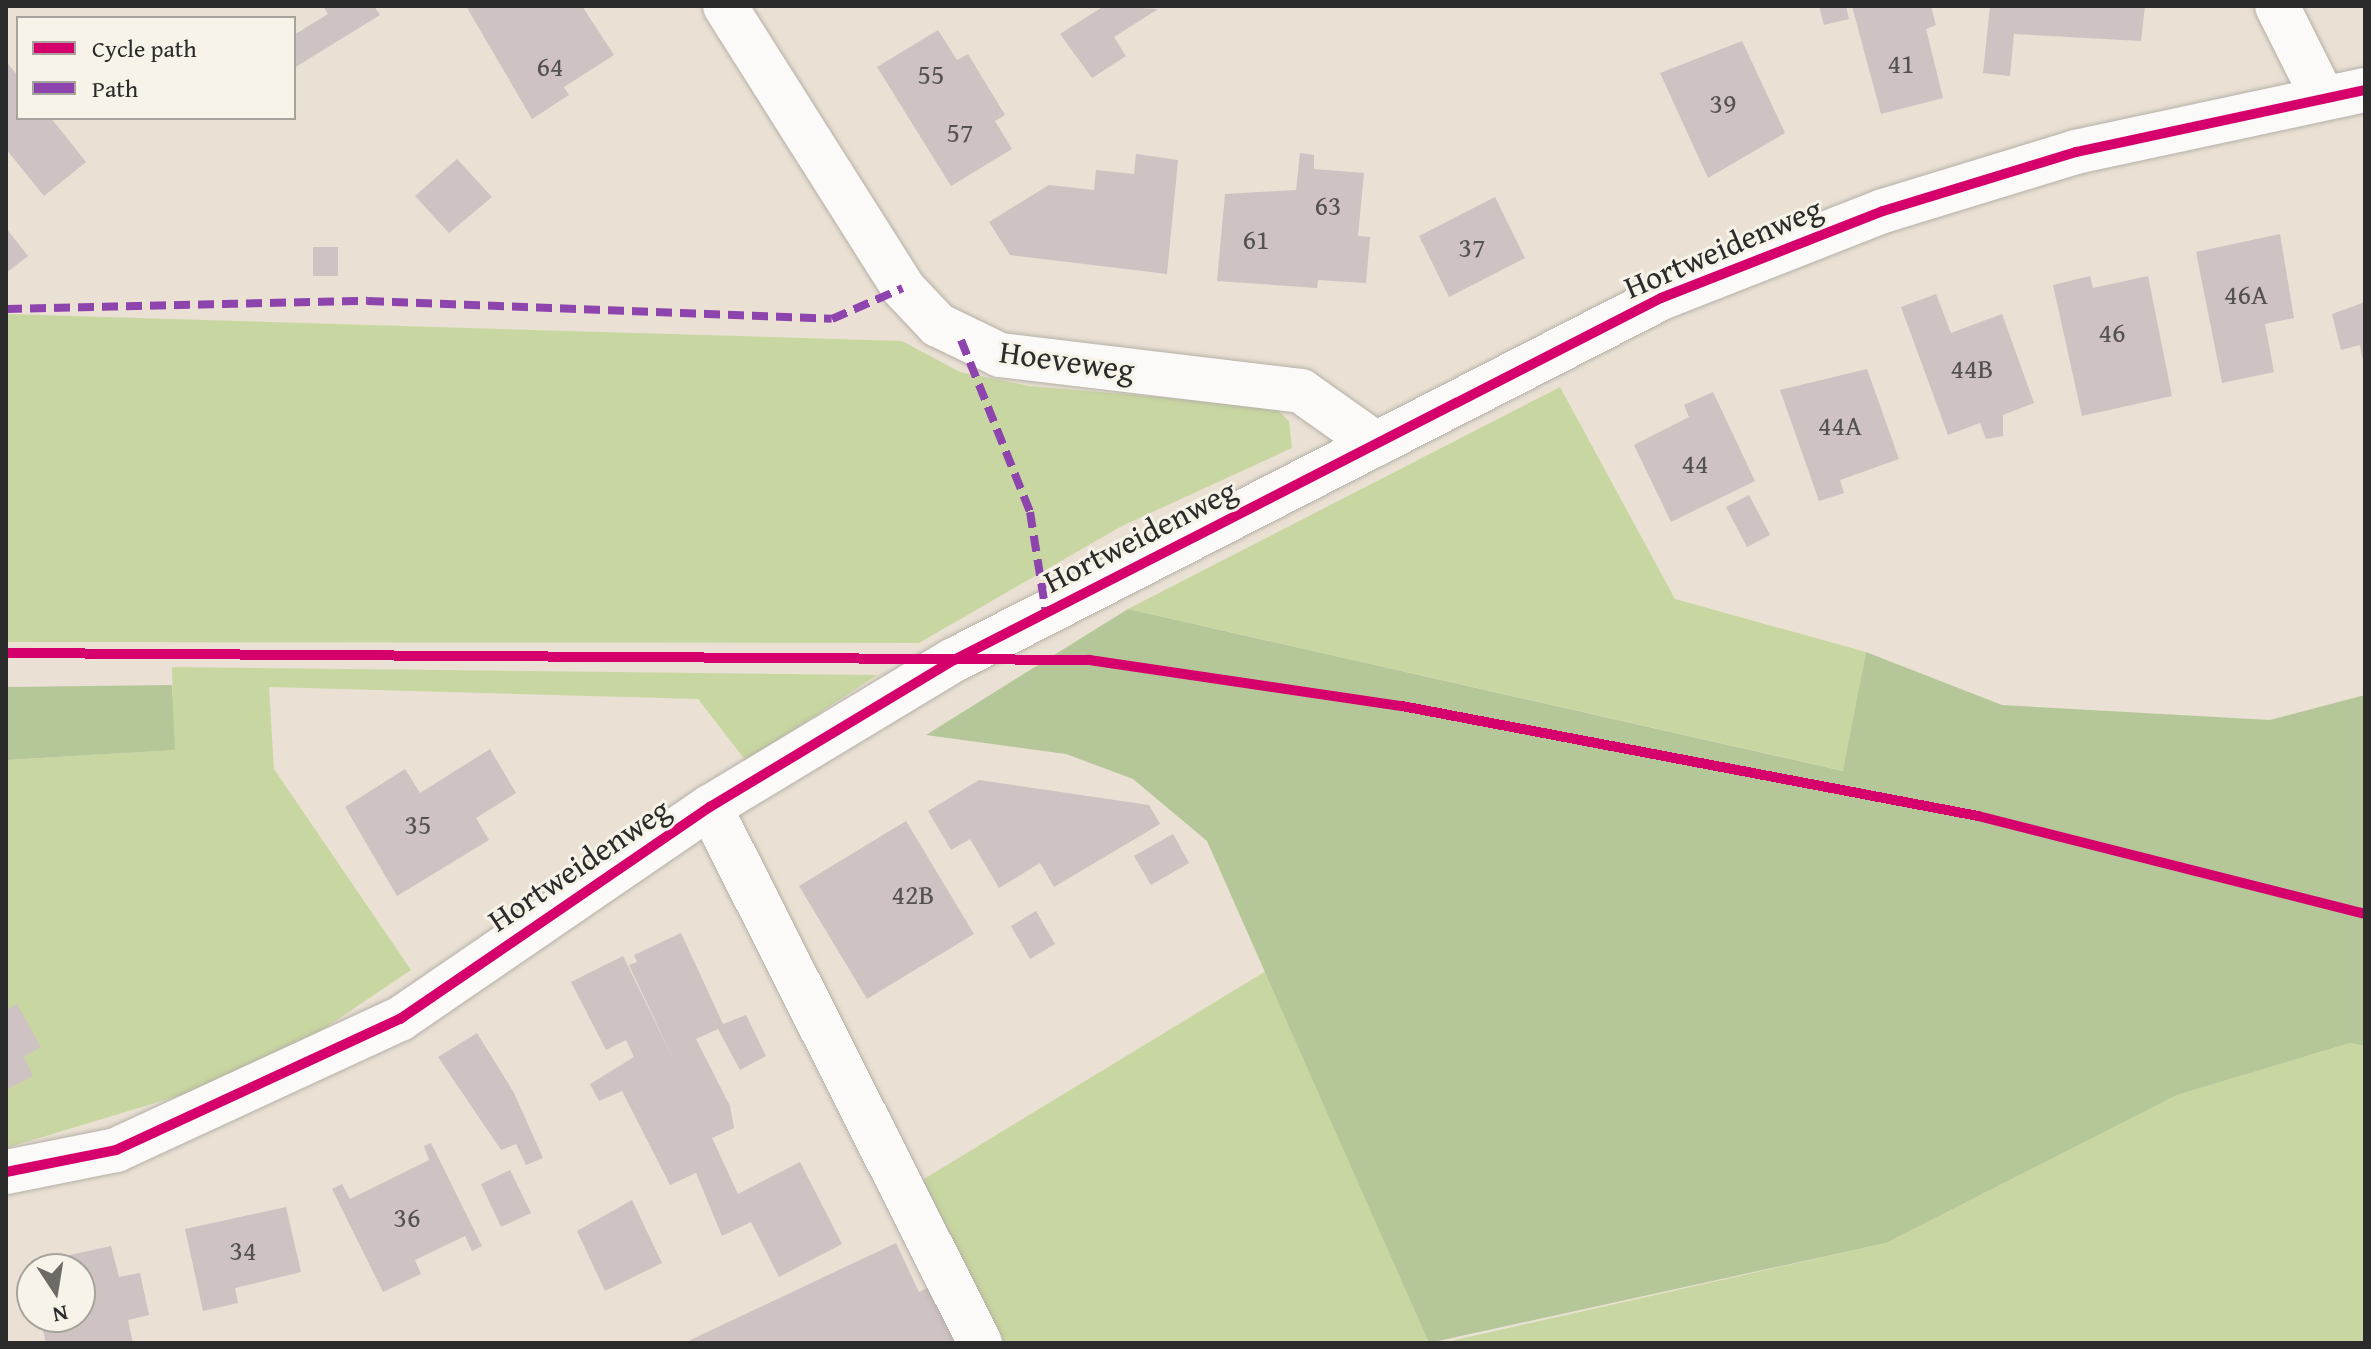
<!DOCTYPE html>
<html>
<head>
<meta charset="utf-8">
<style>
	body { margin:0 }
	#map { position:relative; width:2371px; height:1349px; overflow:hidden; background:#eae1d4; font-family:"Gentium Book Plus",serif }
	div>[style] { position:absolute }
	.green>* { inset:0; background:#c8d7a1 }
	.forest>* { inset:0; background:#b5c799 }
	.building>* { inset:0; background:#cec2c2 }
	.roads { filter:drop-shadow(0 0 2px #b5afa6) drop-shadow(0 0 2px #b5afa6) }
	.minor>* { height:44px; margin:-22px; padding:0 22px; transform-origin:22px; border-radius:22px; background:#fcfaf9 }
	.quiet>* { height:8px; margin-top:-4px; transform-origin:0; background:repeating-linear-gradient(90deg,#8e44ad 0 16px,transparent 0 24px) }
	.cycleway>* { height:10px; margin:-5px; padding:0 5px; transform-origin:5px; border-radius:5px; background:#d6006c }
	span { translate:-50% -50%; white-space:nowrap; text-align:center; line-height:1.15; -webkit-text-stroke:6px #f7f3e8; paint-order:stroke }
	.number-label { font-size:28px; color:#545151 }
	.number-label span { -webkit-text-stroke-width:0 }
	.street-label { font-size:32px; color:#2b2b2b }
	.frame { position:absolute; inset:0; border:8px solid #2b2b2b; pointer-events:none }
	.legend { position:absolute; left:16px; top:16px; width:280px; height:104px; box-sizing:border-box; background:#f7f3e8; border:2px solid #a5a39c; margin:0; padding:10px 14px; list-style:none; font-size:24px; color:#2b2b2b }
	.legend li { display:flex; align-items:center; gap:16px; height:40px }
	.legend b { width:40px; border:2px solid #a5a39c }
	.north { position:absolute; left:16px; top:1253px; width:80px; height:80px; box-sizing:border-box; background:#f7f3e8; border:2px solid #a5a39c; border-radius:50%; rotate:168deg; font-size:22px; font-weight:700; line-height:32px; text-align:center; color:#2b2b2b }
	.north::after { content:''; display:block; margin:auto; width:28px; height:36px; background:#6e6b66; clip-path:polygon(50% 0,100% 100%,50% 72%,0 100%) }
</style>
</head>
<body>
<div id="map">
	<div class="green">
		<div style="clip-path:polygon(6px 314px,902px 341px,960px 372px,1029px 386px,1274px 407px,1289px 421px,1292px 448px,1120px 527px,919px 643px,6px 642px)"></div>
		<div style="clip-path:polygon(1560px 387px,1675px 599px,1866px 652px,1844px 771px,1128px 609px)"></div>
		<div style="clip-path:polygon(172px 667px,877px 675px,746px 761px,698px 699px,269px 687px,274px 769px,411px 970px,313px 1036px,218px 1084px,6px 1148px,6px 760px,174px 750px)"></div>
		<div style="clip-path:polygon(1266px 971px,1429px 1343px,1004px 1343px,919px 1182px)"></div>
		<div style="clip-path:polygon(2350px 1043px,2365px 1046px,2365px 1343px,1442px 1343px,1886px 1243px,2177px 1095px)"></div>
	</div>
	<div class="forest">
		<div style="clip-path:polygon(1128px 609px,1843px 771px,1866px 652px,2002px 705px,2270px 720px,2365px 695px,2365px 1046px,2350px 1043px,2177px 1095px,1886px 1243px,1429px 1343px,1207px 841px,1133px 779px,1066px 754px,926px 735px)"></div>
		<div style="clip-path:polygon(172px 685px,175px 750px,6px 760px,6px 687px)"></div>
	</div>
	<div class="building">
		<div style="clip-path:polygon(323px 6px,374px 6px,380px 15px,294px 68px,294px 35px,328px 14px)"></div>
		<div style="clip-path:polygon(466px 6px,582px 6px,614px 55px,564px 87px,569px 95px,532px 119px)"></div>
		<div style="clip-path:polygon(1104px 6px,1158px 9px,1114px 37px,1126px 56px,1092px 78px,1060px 34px)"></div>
		<div style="clip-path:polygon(1819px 6px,1846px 6px,1849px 19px,1824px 25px)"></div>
		<div style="clip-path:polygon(1852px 6px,1931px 6px,1936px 25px,1926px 29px,1943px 98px,1881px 114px)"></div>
		<div style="clip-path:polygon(1990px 6px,2145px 6px,2141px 41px,2014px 34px,2010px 76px,1983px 73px)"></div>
		<div style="clip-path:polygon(938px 30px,957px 60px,968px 54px,1005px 115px,995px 121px,1012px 149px,951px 186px,877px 67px)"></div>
		<div style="clip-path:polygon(1742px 41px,1785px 133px,1708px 178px,1660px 73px)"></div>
		<div style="clip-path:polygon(6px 61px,18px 76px,18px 118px,51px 118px,86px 162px,44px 196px,6px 149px)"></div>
		<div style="clip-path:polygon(1300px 153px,1314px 155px,1314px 169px,1364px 173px,1358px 236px,1370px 237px,1366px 283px,1318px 280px,1317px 288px,1217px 281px,1225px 194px,1296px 190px)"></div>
		<div style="clip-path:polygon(1136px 154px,1178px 160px,1167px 274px,1010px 255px,989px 222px,1049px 185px,1094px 190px,1096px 170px,1134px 174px)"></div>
		<div style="clip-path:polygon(457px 159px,492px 197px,449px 233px,415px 196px)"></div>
		<div style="clip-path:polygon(1495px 197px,1525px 258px,1449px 297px,1419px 236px)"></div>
		<div style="clip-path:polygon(6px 228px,28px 256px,6px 273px)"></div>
		<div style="clip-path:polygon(2280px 234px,2294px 318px,2265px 324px,2274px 372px,2222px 383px,2196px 252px)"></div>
		<div style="clip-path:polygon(313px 247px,338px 247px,338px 276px,313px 276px)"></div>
		<div style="clip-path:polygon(2090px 276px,2093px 288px,2148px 276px,2172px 396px,2082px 416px,2053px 285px)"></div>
		<div style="clip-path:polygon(1936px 294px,1951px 333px,2002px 314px,2034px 403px,2003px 415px,2003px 436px,1986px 439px,1980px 423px,1948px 435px,1901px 307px)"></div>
		<div style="clip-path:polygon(2365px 302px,2365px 357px,2362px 357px,2360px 345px,2341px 350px,2332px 314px)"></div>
		<div style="clip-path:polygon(1867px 369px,1899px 459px,1840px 480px,1844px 493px,1819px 501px,1780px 390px)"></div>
		<div style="clip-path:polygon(1713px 392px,1755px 481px,1671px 522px,1634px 445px,1689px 417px,1684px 405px)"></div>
		<div style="clip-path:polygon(1749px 495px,1770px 535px,1747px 547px,1726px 507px)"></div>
		<div style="clip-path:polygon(490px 749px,516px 793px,476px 818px,489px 840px,397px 896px,345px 807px,405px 769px,420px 793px)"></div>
		<div style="clip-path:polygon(979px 780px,1149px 805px,1160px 824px,1054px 887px,1040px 863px,999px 888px,970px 839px,951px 850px,928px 811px)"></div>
		<div style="clip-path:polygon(906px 821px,974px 934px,867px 999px,799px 886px)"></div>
		<div style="clip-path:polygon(1173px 834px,1189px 863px,1151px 885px,1134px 856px)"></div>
		<div style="clip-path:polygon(1036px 911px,1055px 944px,1030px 959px,1011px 926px)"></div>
		<div style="clip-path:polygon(681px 933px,723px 1024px,746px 1015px,766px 1056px,740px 1070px,718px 1029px,696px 1039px,730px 1106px,734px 1128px,712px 1138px,738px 1194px,800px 1162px,842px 1244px,779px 1277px,751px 1222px,722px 1236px,696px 1173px,670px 1185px,622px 1091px,599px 1101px,590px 1084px,634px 1057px,626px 1040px,606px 1050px,571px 982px,623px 956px,677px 1067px,629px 965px,637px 962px,634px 955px)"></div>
		<div style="clip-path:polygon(17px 1004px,41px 1047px,24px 1057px,33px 1076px,6px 1090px,6px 1010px)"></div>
		<div style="clip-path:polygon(477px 1033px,514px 1093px,543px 1158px,526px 1165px,516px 1144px,501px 1150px,438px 1057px)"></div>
		<div style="clip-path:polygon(431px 1143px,482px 1246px,472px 1251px,465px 1236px,415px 1260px,421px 1274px,383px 1292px,332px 1189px,342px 1184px,350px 1199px,429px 1160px,424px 1146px)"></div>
		<div style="clip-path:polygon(510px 1170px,531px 1213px,501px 1227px,481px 1184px)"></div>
		<div style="clip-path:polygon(632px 1200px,662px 1263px,605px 1291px,577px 1231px)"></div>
		<div style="clip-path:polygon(286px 1207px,301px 1272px,235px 1288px,238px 1303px,203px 1311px,185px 1229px)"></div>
		<div style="clip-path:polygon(896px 1243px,919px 1292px,933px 1285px,960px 1343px,684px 1343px)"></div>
		<div style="clip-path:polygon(111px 1246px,119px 1277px,140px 1273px,149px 1315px,128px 1320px,133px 1343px,46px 1343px,40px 1317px,80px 1317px,80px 1269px,29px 1264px)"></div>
	</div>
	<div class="roads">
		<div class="minor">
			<div style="left:725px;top:6px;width:333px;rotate:57.7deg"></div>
			<div style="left:903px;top:288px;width:51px;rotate:46.6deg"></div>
			<div style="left:938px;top:325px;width:69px;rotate:25.8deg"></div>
			<div style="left:1000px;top:355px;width:303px;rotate:6.8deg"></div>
			<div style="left:1301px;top:391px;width:92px;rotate:35.2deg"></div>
			<div style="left:2277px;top:6px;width:103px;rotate:63.4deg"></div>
			<div style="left:710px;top:807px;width:600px;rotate:63.26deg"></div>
			<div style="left:6px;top:1172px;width:112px;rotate:-11.3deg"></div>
			<div style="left:116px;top:1150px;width:313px;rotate:-24.8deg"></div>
			<div style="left:400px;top:1019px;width:376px;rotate:-34.4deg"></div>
			<div style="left:710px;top:807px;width:285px;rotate:-31.1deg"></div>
			<div style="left:954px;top:660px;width:794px;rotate:-27.11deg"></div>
			<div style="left:1661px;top:298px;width:238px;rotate:-21.4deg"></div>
			<div style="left:1883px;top:211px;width:202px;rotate:-17deg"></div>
			<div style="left:2076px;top:152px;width:296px;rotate:-12.1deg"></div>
		</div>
	</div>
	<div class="quiet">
		<div style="left:6px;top:309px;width:362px;rotate:-1.3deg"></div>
		<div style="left:368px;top:301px;width:464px;rotate:2.2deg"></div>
		<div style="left:832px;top:319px;width:77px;rotate:-23.6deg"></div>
		<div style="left:961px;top:340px;width:185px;rotate:68.1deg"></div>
		<div style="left:1030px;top:512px;width:102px;rotate:81deg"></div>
	</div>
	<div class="cycleway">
		<div style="left:6px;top:653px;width:1083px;rotate:0.37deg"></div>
		<div style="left:1089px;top:660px;width:316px;rotate:8.4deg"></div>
		<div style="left:1402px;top:706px;width:586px;rotate:10.81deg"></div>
		<div style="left:1978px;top:816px;width:399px;rotate:14.2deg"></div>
		<div style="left:6px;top:1172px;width:112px;rotate:-11.3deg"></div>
		<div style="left:116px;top:1150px;width:313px;rotate:-24.8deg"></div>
		<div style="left:400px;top:1019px;width:376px;rotate:-34.4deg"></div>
		<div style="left:710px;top:807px;width:285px;rotate:-31.1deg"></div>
		<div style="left:954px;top:660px;width:794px;rotate:-27.11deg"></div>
		<div style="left:1661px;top:298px;width:238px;rotate:-21.4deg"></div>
		<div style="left:1883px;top:211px;width:202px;rotate:-17deg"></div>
		<div style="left:2076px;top:152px;width:296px;rotate:-12.1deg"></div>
	</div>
	<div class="number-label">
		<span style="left:1901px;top:63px">41</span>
		<span style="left:550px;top:66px">64</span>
		<span style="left:931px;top:74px">55</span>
		<span style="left:1723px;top:103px">39</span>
		<span style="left:960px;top:132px">57</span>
		<span style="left:1328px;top:205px">63</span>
		<span style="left:1256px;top:239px">61</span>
		<span style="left:1472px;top:247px">37</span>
		<span style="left:2246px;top:294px">46A</span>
		<span style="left:2112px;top:332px">46</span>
		<span style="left:1972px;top:368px">44B</span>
		<span style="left:1840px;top:425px">44A</span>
		<span style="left:1695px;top:463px">44</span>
		<span style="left:418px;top:824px">35</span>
		<span style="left:913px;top:894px">42B</span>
		<span style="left:407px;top:1217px">36</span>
		<span style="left:243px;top:1250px">34</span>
	</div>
	<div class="street-label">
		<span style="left:1723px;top:248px;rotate:-23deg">Hortweidenweg</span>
		<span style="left:1067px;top:361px;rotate:8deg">Hoeveweg</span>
		<span style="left:1140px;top:536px;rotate:-27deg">Hortweidenweg</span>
		<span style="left:579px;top:865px;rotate:-34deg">Hortweidenweg</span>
	</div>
	<div class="frame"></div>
	<ul class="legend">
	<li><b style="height:10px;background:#d6006c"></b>Cycle path</li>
	<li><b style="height:10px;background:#8e44ad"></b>Path</li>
	</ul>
	<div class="north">N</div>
</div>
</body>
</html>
